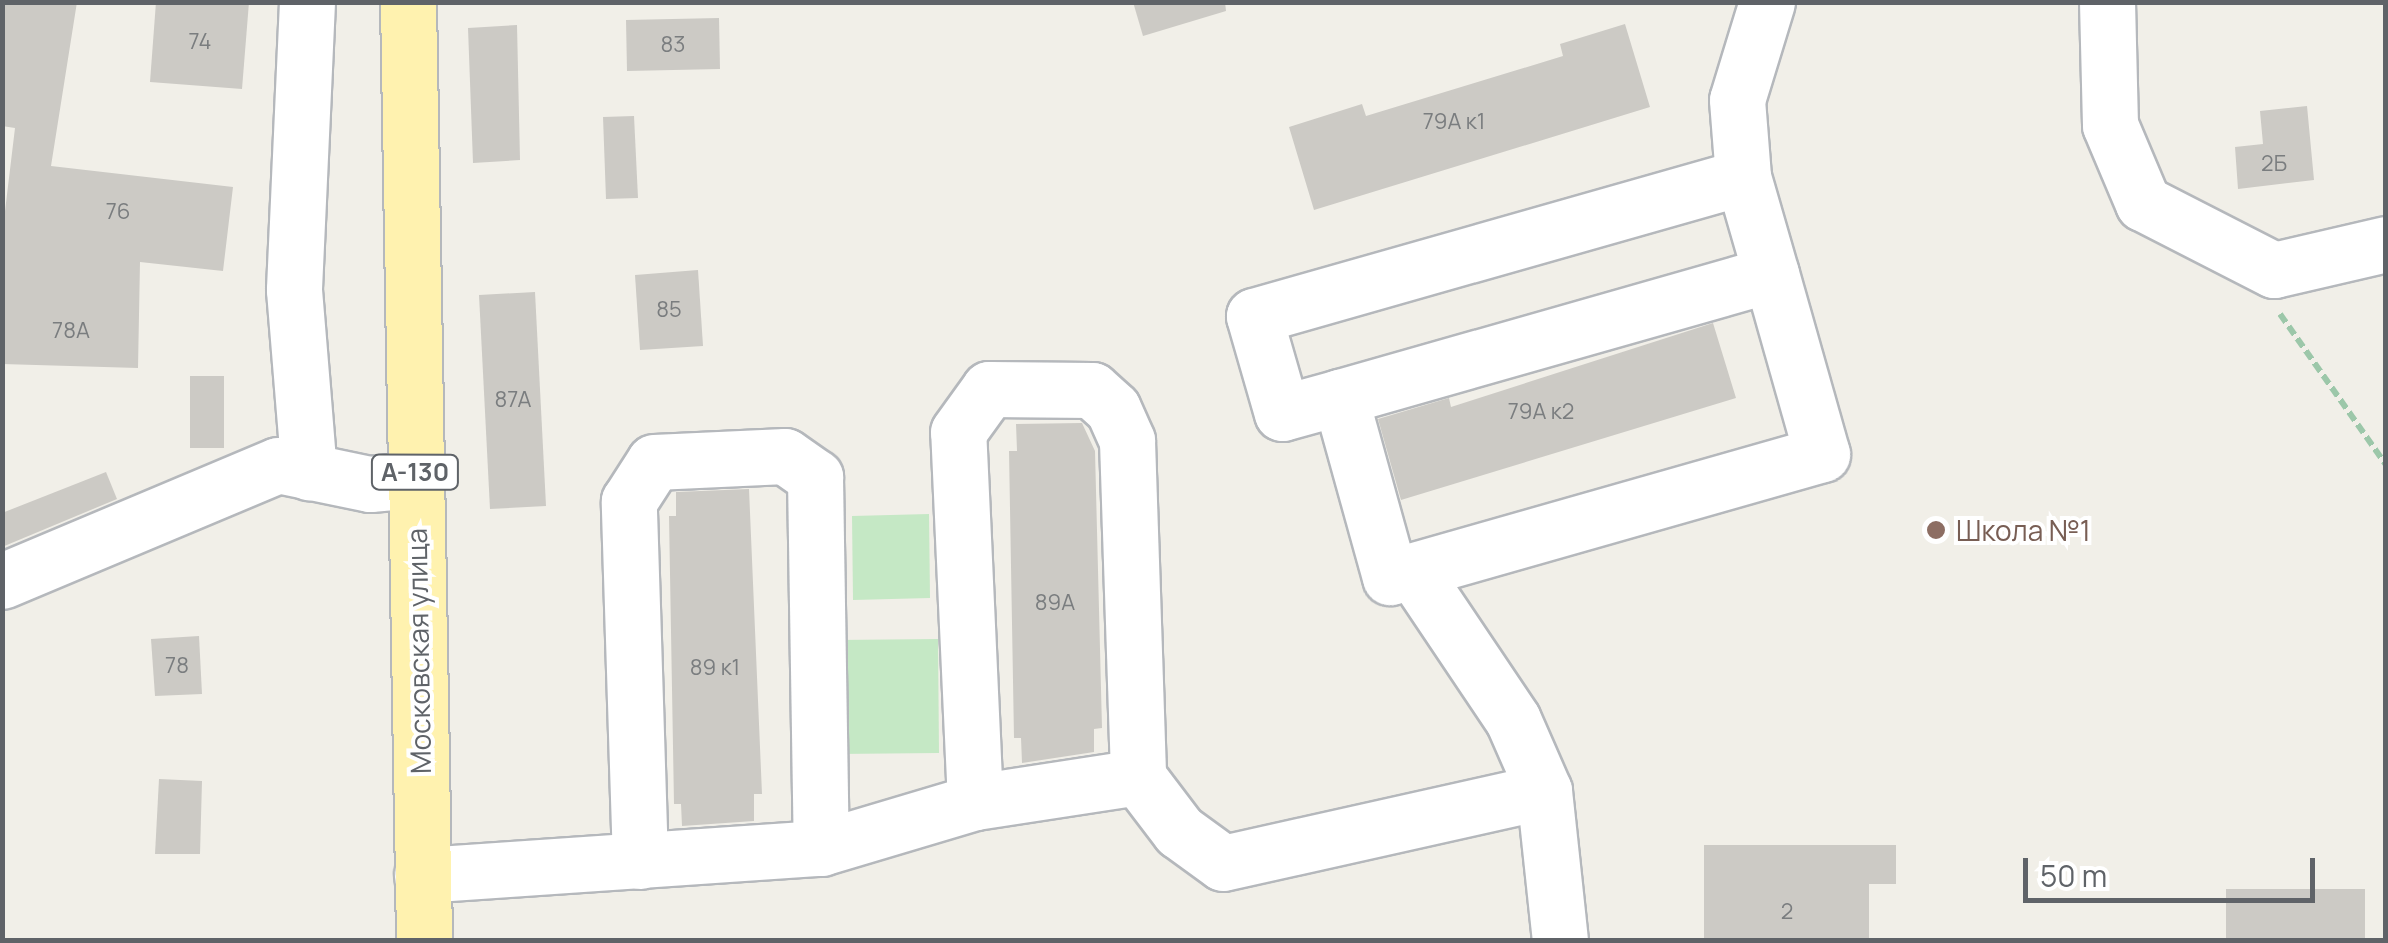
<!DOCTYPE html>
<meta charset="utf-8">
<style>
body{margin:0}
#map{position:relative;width:2388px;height:943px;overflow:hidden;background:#f1efe8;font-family:Manrope,sans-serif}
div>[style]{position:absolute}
.green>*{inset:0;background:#c5e8c5}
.building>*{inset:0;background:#cccac5}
.path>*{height:6px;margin-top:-3px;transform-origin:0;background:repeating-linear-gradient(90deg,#9cc7a9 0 10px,transparent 0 15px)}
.roads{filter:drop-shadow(2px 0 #b5b8bc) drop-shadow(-2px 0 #b5b8bc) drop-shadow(0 2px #b5b8bc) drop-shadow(0 -2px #b5b8bc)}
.minor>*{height:55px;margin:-27.5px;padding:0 27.5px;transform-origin:27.5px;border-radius:27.5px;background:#fff}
.major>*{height:55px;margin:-27.5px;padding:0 27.5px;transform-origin:27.5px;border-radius:27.5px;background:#fff2af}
.dots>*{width:28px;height:28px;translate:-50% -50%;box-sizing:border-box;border:5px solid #fff;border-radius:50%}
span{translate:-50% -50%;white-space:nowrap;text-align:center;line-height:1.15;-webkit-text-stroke:8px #fff;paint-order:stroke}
.number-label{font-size:22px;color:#7a7d7f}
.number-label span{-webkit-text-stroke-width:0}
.shield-label span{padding:2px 8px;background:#fff;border:2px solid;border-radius:8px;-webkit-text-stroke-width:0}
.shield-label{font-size:25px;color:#5f6368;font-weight:700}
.education-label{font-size:28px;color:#785e54}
.left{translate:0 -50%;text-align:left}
.street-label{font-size:28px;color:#5f6368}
.frame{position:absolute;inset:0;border:5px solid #5f6368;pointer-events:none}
.scale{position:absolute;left:2023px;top:858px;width:292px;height:45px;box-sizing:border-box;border:5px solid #5f6368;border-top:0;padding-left:12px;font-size:30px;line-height:35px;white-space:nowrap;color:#5f6368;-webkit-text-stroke:8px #fff;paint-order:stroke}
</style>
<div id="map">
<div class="green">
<div style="clip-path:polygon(929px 514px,930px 598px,853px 600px,852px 516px)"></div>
<div style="clip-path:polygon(938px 639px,939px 753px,837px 754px,837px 640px)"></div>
</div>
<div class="building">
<div style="clip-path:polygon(2px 2px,77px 2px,51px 166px,233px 187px,223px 271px,140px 262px,138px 368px,2px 364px,2px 236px,15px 128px,2px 126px)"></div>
<div style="clip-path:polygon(156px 2px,249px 2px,242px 89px,150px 82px)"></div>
<div style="clip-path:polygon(1133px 2px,1225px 2px,1226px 11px,1143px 36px)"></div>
<div style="clip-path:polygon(719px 18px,720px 69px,627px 71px,626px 20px)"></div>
<div style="clip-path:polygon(1625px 24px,1650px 107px,1314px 210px,1289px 127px,1362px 104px,1366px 116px,1563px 56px,1560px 44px)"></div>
<div style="clip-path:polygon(517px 25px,520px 160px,473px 163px,468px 28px)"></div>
<div style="clip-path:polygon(2307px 106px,2314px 180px,2238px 189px,2235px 147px,2263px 144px,2260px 111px)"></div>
<div style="clip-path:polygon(634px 116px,638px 198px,606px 199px,603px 117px)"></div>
<div style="clip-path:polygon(698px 270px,703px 346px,640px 350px,635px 275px)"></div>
<div style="clip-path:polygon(535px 292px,546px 506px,490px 509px,479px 295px)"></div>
<div style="clip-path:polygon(1713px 323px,1736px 398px,1401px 500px,1378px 419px,1449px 398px,1451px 407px)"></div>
<div style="clip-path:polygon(190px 376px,224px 376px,224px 448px,190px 448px)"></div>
<div style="clip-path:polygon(1082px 423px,1095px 451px,1102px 728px,1094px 729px,1094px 752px,1022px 763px,1021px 738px,1014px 738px,1009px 451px,1017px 451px,1016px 424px)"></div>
<div style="clip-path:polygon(106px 472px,117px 499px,2px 547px,2px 513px)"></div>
<div style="clip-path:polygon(749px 489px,762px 794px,754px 794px,754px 821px,682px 826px,681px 804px,674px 804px,669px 516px,676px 516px,676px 492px)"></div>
<div style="clip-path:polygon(199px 636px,202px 694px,155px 696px,151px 639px)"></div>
<div style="clip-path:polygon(159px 779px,202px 781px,200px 854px,155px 854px)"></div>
<div style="clip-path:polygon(1704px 845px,1896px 845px,1896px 884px,1869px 884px,1869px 940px,1704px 940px)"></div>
<div style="clip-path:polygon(2226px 889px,2365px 889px,2365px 940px,2226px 940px)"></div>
</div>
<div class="path">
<div style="left:2280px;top:314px;width:184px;rotate:54.9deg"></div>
</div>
<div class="roads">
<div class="minor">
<div style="left:307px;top:2px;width:288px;rotate:92.6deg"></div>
<div style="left:294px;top:290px;width:183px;rotate:85.3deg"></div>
<div style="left:1767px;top:2px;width:102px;rotate:107deg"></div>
<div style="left:1737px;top:100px;width:77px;rotate:85.5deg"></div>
<div style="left:1743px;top:177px;width:101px;rotate:73.9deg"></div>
<div style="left:1771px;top:274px;width:187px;rotate:74.2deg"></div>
<div style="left:1822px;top:454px;width:449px;rotate:164.1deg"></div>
<div style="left:1390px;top:577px;width:187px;rotate:-105.5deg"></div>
<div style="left:1340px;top:397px;width:448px;rotate:-15.9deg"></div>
<div style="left:2107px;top:2px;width:123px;rotate:88.6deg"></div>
<div style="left:2110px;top:125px;width:85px;rotate:67.1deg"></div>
<div style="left:2143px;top:203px;width:147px;rotate:27.1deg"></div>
<div style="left:2274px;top:270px;width:115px;rotate:-13.1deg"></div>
<div style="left:1340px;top:397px;width:60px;rotate:164.6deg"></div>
<div style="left:1282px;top:413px;width:101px;rotate:-106.1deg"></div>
<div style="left:1254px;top:316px;width:508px;rotate:-15.87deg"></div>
<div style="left:1413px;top:571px;width:179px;rotate:56.1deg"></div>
<div style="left:1513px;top:720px;width:77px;rotate:66.4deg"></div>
<div style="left:1544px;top:791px;width:150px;rotate:83.9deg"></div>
<div style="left:2px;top:581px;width:299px;rotate:-22.8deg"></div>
<div style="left:278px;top:465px;width:94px;rotate:11.7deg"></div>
<div style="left:370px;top:484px;width:45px;rotate:-5.1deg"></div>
<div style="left:975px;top:802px;width:370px;rotate:-92.6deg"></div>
<div style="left:958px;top:432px;width:53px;rotate:-54.2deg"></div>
<div style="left:989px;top:389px;width:103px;rotate:0.6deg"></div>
<div style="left:1092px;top:390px;width:28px;rotate:42deg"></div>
<div style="left:1113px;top:409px;width:35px;rotate:66deg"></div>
<div style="left:1127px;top:441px;width:336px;rotate:88.1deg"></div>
<div style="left:640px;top:861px;width:360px;rotate:-91.8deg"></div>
<div style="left:629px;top:501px;width:46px;rotate:-57.3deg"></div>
<div style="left:654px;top:462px;width:131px;rotate:-2.6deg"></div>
<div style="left:785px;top:456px;width:37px;rotate:35deg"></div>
<div style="left:815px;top:477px;width:371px;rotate:89.1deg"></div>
<div style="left:422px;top:875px;width:400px;rotate:-3.9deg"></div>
<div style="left:821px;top:848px;width:161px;rotate:-16.6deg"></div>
<div style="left:975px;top:802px;width:165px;rotate:-8.7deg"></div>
<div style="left:1138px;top:777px;width:68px;rotate:52.8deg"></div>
<div style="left:1179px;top:831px;width:54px;rotate:36deg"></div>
<div style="left:1223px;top:863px;width:329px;rotate:-12.6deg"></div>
</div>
<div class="major">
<div style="left:408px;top:2px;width:938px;rotate:89.02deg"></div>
</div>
</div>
<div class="dots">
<div style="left:1936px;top:530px;background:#8d6e63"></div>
</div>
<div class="number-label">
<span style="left:200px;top:42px">74</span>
<span style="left:673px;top:45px">83</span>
<span style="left:1454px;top:122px">79А к1</span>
<span style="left:2274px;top:164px">2Б</span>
<span style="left:118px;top:212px">76</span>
<span style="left:669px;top:310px">85</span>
<span style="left:71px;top:331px">78А</span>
<span style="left:513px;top:400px">87А</span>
<span style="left:1541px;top:412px">79А к2</span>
<span style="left:1055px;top:603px">89А</span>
<span style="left:177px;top:666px">78</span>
<span style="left:715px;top:668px">89 к1</span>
<span style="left:1787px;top:912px">2</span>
</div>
<div class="shield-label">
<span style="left:415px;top:472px">А-130</span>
</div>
<div class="education-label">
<span class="left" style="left:1956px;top:530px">Школа №1</span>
</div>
<div class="street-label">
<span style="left:418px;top:651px;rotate:-91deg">Московская улица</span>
</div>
<div class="frame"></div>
<div class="scale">50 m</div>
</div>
